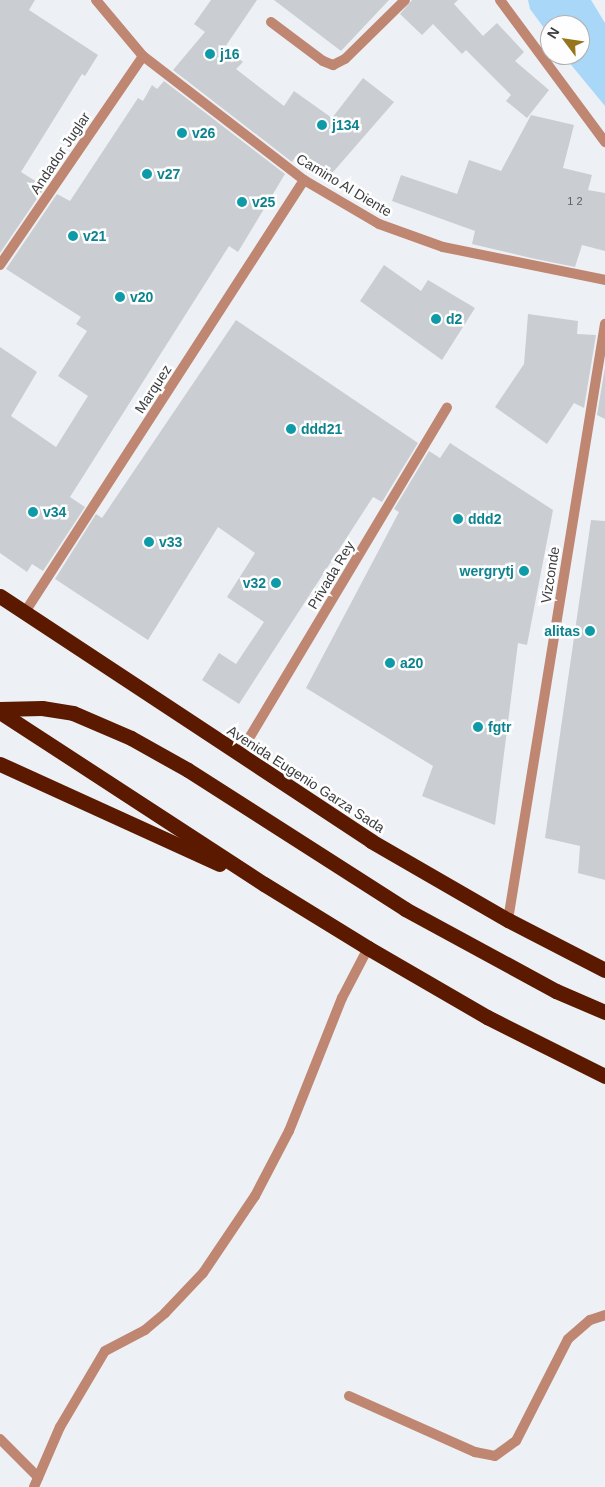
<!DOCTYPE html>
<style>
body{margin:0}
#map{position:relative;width:605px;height:1487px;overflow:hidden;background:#edf1f6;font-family:Arial,sans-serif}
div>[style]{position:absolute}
.water>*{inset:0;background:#a9d7f8}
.building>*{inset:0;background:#caced2}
.lane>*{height:10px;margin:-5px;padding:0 5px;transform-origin:5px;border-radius:5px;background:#bf8671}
.street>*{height:10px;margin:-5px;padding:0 5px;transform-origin:5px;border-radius:5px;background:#bf8671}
.highway>*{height:15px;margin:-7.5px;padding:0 7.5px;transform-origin:7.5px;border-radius:7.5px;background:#5b1a00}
.dots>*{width:14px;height:14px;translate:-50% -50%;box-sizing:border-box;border:2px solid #fefefe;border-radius:50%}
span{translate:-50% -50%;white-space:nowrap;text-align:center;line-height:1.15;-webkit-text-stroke:5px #fefefe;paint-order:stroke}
.number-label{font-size:11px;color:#5f6063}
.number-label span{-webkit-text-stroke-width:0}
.culture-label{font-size:14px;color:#0d838f;font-weight:700}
.left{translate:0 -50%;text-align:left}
.right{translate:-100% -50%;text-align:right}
.street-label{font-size:14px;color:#3b3c3e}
.north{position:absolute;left:540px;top:15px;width:50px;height:50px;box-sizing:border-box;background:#fefefe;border:1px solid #b0b0b1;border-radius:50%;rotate:301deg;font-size:14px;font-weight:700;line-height:20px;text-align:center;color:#3b3c3e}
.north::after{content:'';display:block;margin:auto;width:18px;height:22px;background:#96751d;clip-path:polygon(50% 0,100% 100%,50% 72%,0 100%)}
</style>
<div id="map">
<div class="water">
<div style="clip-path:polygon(528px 0,591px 0,605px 23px,605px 106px,563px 55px,580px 55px,580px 25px,550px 25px,550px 36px,530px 9px)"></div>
</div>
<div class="building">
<div style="clip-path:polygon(0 0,35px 0,29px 10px,98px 55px,85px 76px,82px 74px,21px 172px,45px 187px,0 253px)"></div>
<div style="clip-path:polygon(211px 0,257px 0,225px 47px,243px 62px,236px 69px,284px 106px,294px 91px,332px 118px,363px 78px,394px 102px,327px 179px,296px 156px,292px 162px,173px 70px,205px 32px,194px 24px)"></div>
<div style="clip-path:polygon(274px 0,389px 0,341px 51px)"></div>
<div style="clip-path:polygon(412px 0,458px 0,454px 4px,483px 36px,497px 23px,524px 52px,515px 61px,549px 90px,527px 118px,506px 101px,511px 95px,466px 50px,462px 54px,433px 24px,422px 35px,400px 14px)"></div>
<div style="clip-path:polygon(164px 81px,285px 174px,238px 252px,229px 246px,70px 497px,85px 507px,43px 571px,32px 564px,27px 572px,0 553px,0 347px,37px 372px,11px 416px,56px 447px,88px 396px,58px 376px,87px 331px,76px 324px,81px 317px,6px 269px,57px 194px,70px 201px,138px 98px,143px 101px,152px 85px,157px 89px)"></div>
<div style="clip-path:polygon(531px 115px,574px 125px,563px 168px,592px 175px,588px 190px,605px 193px,605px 251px,582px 245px,575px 267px,531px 258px,472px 244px,475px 231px,392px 201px,401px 175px,457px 194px,469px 160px,501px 171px)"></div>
<div style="clip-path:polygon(384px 265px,421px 291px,428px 280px,475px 308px,442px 360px,360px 301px)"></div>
<div style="clip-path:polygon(528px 314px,578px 321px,577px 334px,596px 335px,584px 408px,574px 403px,547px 444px,495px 407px,524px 364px)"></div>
<div style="clip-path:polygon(236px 320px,418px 443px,382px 502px,373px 497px,239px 704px,202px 680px,219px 653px,236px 664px,264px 622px,227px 597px,255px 553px,218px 527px,148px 640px,55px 579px,96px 514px,102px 518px)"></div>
<div style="clip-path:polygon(605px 367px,605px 419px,597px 415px)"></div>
<div style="clip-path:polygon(450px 443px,553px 510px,527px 645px,518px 643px,495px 825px,422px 796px,433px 766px,306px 688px,399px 512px,394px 509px,429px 451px,440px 458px)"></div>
<div style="clip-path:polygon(591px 520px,605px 521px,605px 880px,578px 873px,580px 846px,545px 838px)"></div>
</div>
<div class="lane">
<div style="left:349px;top:1396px;width:138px;rotate:24deg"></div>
<div style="left:475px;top:1452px;width:20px;rotate:11deg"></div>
<div style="left:495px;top:1456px;width:26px;rotate:-36deg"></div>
<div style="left:516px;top:1441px;width:114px;rotate:-63deg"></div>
<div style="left:568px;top:1339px;width:29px;rotate:-41deg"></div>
<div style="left:590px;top:1320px;width:16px;rotate:-18deg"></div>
<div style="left:0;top:1439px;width:54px;rotate:45deg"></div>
<div style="left:34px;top:1487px;width:65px;rotate:-66.6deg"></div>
<div style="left:60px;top:1427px;width:88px;rotate:-59.4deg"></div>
<div style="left:105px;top:1351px;width:45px;rotate:-27.7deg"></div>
<div style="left:145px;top:1330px;width:26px;rotate:-40deg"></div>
<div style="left:165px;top:1313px;width:55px;rotate:-46.5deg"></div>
<div style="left:203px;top:1273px;width:93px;rotate:-56deg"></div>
<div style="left:255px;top:1196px;width:73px;rotate:-62.4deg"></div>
<div style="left:289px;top:1131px;width:143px;rotate:-68.3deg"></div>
<div style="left:342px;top:998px;width:56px;rotate:-62.5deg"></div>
</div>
<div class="street">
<div style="left:96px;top:0;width:73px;rotate:50deg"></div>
<div style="left:143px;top:56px;width:203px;rotate:37.6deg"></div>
<div style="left:304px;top:180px;width:87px;rotate:30.4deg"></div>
<div style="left:379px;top:224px;width:68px;rotate:19.8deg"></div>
<div style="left:443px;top:247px;width:165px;rotate:11.5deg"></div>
<div style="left:500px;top:0;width:177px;rotate:53.5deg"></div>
<div style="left:271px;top:22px;width:65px;rotate:36.9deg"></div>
<div style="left:323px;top:61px;width:11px;rotate:22deg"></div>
<div style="left:333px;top:65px;width:13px;rotate:-27deg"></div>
<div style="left:345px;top:59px;width:84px;rotate:-44.5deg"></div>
<div style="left:0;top:265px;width:253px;rotate:-55.6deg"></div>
<div style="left:25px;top:612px;width:514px;rotate:-57.14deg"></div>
<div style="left:239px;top:755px;width:405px;rotate:-59.1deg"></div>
<div style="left:508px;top:920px;width:604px;rotate:-80.76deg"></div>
</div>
<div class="highway">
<div style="left:0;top:596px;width:445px;rotate:33.4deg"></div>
<div style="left:371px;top:841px;width:158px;rotate:30deg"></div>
<div style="left:508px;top:920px;width:109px;rotate:27.3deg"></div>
<div style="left:0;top:709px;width:42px;rotate:-1.4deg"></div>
<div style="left:42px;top:708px;width:31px;rotate:9deg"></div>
<div style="left:73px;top:713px;width:63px;rotate:23.3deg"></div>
<div style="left:131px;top:738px;width:65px;rotate:29.3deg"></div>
<div style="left:188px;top:770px;width:258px;rotate:32.6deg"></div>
<div style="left:405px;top:909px;width:172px;rotate:28.5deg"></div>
<div style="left:556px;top:991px;width:53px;rotate:23.2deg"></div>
<div style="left:0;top:712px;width:315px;rotate:33.1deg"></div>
<div style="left:264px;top:884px;width:122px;rotate:31.6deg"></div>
<div style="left:368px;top:948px;width:138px;rotate:30.1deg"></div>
<div style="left:487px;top:1017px;width:132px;rotate:26.6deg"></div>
<div style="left:0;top:764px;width:241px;rotate:24.5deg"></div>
</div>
<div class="dots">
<div style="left:210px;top:54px;background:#0f9aa8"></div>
<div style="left:322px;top:125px;background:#0f9aa8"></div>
<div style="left:182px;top:133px;background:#0f9aa8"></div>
<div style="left:147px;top:174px;background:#0f9aa8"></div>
<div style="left:242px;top:202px;background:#0f9aa8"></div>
<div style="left:73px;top:236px;background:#0f9aa8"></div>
<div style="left:120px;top:297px;background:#0f9aa8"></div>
<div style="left:436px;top:319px;background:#0f9aa8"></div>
<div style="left:291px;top:429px;background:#0f9aa8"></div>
<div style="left:33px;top:512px;background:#0f9aa8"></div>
<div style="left:458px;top:519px;background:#0f9aa8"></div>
<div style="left:149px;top:542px;background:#0f9aa8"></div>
<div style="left:524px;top:571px;background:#0f9aa8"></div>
<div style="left:276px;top:583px;background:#0f9aa8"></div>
<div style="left:590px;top:631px;background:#0f9aa8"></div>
<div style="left:390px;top:663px;background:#0f9aa8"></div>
<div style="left:478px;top:727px;background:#0f9aa8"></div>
</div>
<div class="number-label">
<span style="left:575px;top:201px">1 2</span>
</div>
<div class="culture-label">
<span class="left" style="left:220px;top:54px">j16</span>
<span class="left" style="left:332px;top:125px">j134</span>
<span class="left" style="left:192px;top:133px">v26</span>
<span class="left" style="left:157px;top:174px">v27</span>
<span class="left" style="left:252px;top:202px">v25</span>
<span class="left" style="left:83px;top:236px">v21</span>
<span class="left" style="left:130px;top:297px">v20</span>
<span class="left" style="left:446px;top:319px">d2</span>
<span class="left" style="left:301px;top:429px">ddd21</span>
<span class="left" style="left:43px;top:512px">v34</span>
<span class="left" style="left:468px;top:519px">ddd2</span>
<span class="left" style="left:159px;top:542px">v33</span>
<span class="right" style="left:514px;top:571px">wergrytj</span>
<span class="right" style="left:266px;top:583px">v32</span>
<span class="right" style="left:580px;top:631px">alitas</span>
<span class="left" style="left:400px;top:663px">a20</span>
<span class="left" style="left:488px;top:727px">fgtr</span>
</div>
<div class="street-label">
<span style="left:60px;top:153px;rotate:-56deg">Andador Juglar</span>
<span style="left:344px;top:185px;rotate:31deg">Camino Al Diente</span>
<span style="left:153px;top:389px;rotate:-57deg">Marquez</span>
<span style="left:331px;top:575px;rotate:-59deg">Privada Rey</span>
<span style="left:550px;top:575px;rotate:-81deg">Vizconde</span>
<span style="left:306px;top:779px;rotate:33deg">Avenida Eugenio Garza Sada</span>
</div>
<div class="north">N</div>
</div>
